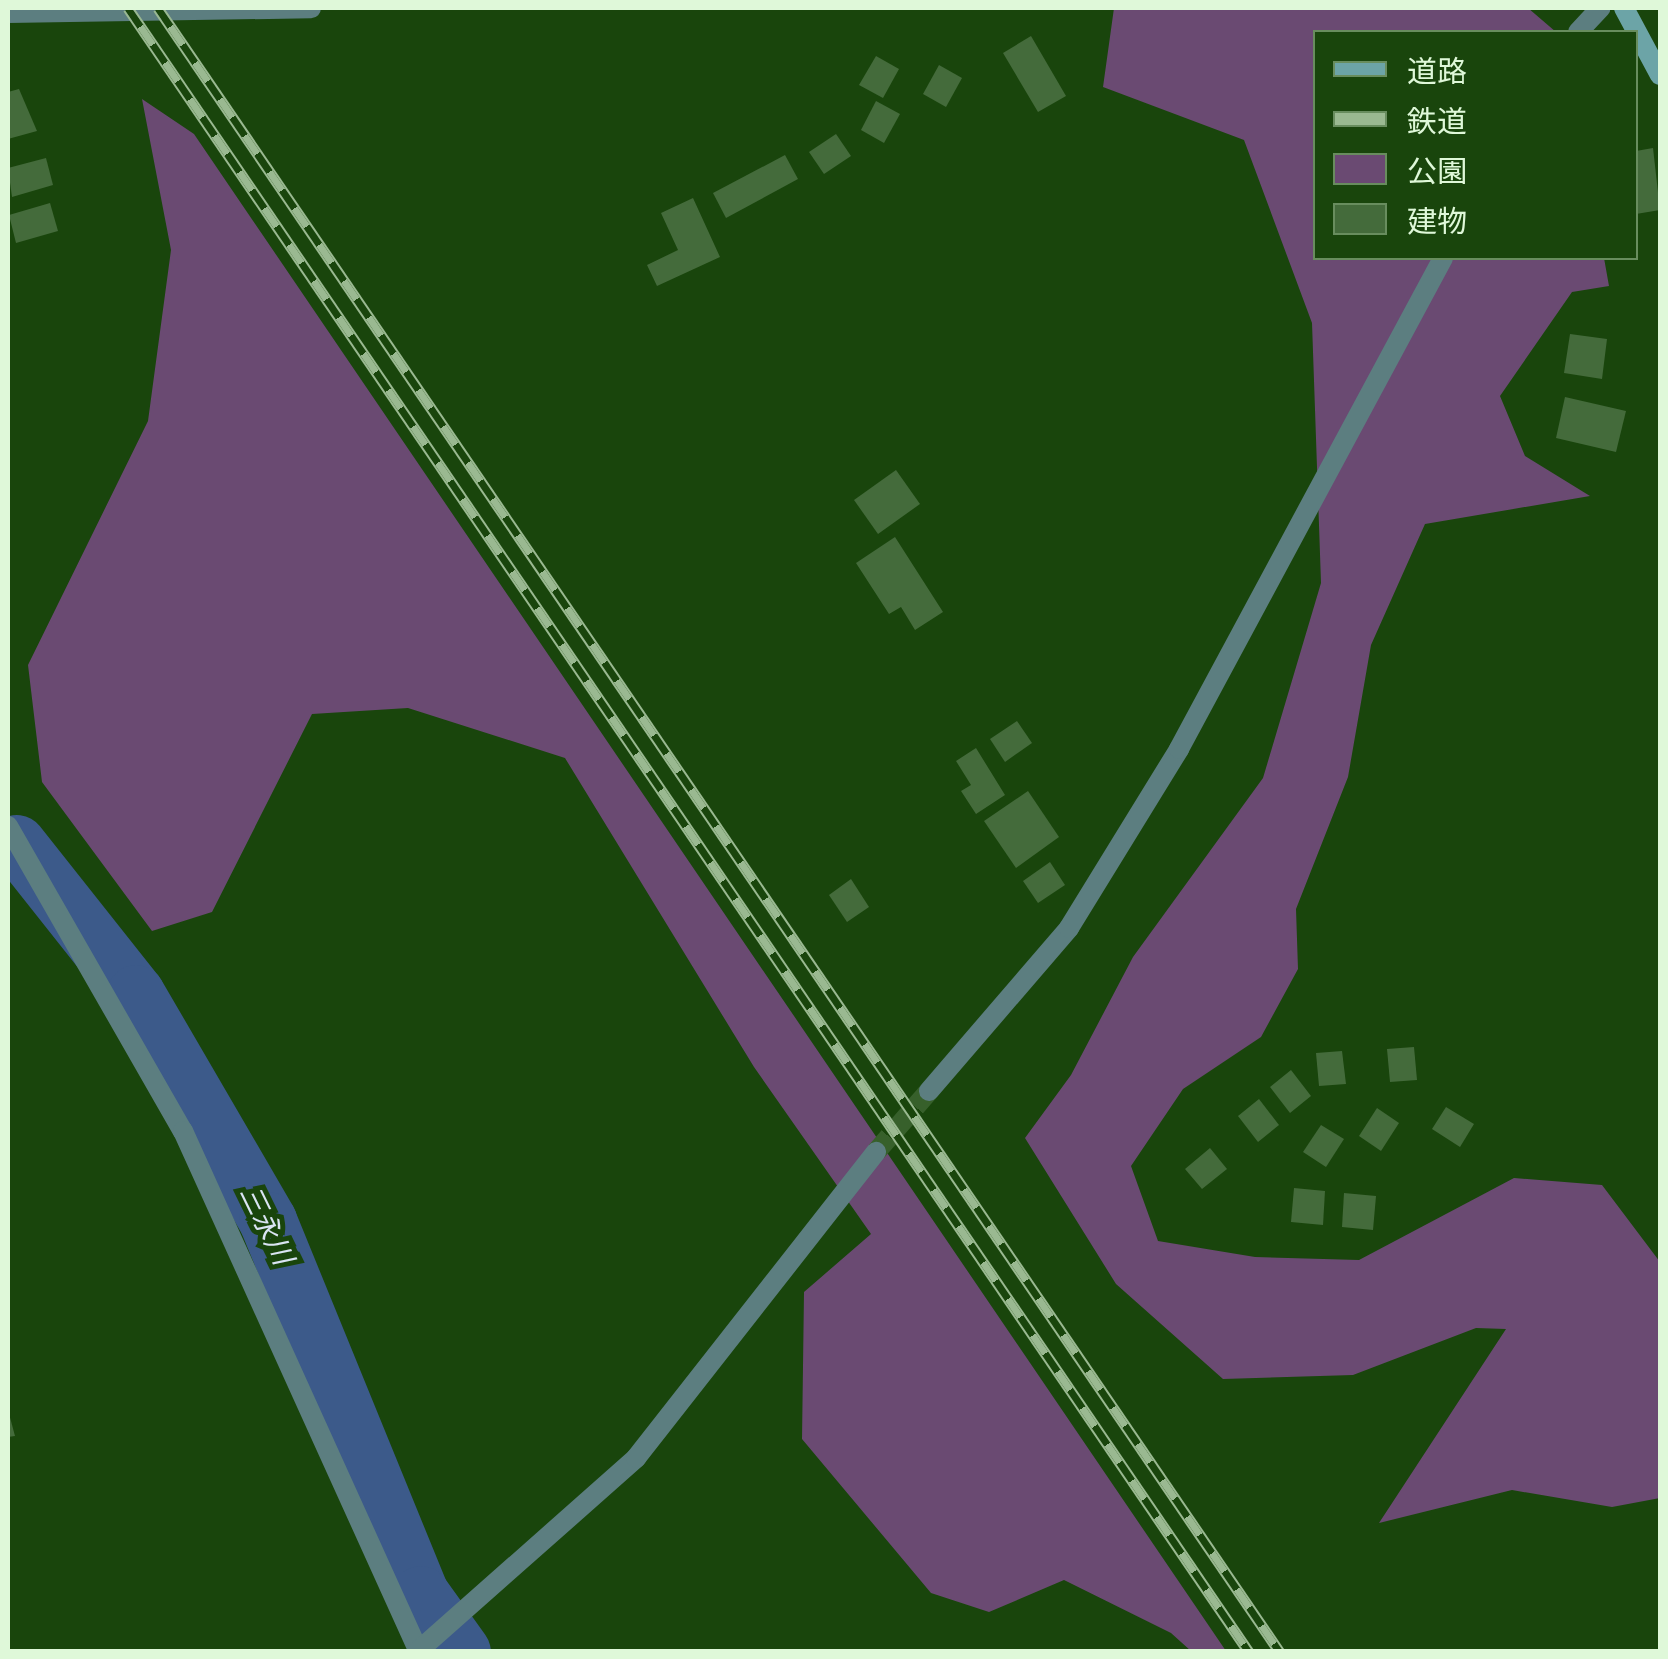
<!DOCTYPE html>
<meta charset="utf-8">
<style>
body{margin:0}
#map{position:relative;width:1668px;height:1659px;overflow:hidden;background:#19450c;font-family:Raleway,"Noto Sans JP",sans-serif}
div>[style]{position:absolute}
.green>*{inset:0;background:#6a4a72}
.river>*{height:58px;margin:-29px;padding:0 29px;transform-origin:29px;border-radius:29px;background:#3c5a8a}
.building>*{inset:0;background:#446b3b}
.street-tunnel>*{height:20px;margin-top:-10px;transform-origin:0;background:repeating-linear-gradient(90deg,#37602b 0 20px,transparent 0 30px)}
.street>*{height:20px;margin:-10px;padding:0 10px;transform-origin:10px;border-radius:10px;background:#5c7e80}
.secondary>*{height:20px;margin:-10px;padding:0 10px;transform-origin:10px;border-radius:10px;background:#6ca4a7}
.rail>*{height:11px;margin-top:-5.5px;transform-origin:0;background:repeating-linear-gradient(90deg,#19450c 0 22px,#9ab991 0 44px);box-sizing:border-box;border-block:2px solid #9ab991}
span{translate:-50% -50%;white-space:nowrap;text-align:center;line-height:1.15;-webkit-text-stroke:10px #19450c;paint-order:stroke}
.water-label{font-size:28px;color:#dae4f3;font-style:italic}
.frame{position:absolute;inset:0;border:10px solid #dff8d9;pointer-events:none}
.legend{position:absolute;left:1313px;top:30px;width:325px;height:230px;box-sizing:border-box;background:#19450c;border:2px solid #688d5e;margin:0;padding:12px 18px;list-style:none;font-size:30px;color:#dff8d9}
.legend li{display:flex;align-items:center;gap:20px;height:50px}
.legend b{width:50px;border:2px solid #688d5e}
</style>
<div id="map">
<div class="green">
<div style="clip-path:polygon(1114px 8px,1528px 8px,1556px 32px,1316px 32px,1316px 258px,1604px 258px,1609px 286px,1572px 292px,1500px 396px,1525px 456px,1590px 496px,1425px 524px,1371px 645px,1348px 777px,1296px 909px,1298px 969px,1261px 1037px,1183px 1089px,1131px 1166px,1158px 1241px,1255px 1257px,1359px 1260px,1514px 1178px,1602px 1185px,1660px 1262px,1660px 1498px,1612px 1507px,1512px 1490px,1379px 1523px,1506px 1329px,1476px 1328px,1353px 1375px,1223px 1379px,1116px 1284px,1025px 1138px,1071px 1075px,1133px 957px,1263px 778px,1321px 583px,1312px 323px,1244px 140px,1103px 87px)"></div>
<div style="clip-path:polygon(142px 99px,194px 134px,1226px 1651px,1191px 1651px,1171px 1633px,1064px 1580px,989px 1612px,931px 1593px,802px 1439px,804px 1292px,871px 1234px,754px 1067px,565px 758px,408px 708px,312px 714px,212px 912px,152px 931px,42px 782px,28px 665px,148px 421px,171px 250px)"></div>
</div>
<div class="river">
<div style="left:17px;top:844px;width:191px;rotate:51.6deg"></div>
<div style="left:136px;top:994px;width:263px;rotate:59.8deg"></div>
<div style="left:268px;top:1221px;width:404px;rotate:67.8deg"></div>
<div style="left:421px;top:1595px;width:70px;rotate:54.3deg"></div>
</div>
<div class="building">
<div style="clip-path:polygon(1031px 36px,1066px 96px,1038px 112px,1003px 53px)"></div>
<div style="clip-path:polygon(876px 56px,899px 69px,883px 98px,859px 85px)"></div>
<div style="clip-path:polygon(939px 65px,962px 78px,946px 107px,923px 94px)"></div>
<div style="clip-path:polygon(19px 89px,37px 131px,8px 139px,8px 92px)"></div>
<div style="clip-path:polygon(876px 101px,900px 114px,884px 143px,861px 130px)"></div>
<div style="clip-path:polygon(836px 134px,851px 156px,824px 174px,809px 152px)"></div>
<div style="clip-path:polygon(1653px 148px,1660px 210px,1636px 214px,1636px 151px)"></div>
<div style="clip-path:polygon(785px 155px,798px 179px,726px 218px,713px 193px)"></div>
<div style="clip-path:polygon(46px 158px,53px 185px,12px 197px,8px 168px)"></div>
<div style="clip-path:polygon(693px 198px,720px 257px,657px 286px,647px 265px,678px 250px,661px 213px)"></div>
<div style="clip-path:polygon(50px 203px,58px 231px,16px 243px,9px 215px)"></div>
<div style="clip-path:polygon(1570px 334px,1607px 339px,1602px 379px,1564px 373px)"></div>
<div style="clip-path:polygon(1565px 397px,1626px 411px,1616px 452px,1556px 438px)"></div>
<div style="clip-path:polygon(896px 470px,920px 504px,878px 534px,854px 500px)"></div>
<div style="clip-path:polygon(895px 537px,943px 612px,915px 630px,901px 607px,889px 614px,856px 563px)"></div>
<div style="clip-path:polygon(1017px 721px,1032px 743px,1005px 762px,990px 739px)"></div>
<div style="clip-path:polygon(976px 748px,1005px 795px,976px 814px,961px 791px,971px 785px,956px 761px)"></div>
<div style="clip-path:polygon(1028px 791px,1059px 837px,1016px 868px,984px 821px)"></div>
<div style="clip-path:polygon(1050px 862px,1065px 885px,1038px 903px,1023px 881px)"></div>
<div style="clip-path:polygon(851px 879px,869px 907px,847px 922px,829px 895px)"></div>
<div style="clip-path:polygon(1414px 1047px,1417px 1080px,1390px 1082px,1387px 1049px)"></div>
<div style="clip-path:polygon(1342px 1051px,1346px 1084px,1319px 1086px,1316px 1053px)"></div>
<div style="clip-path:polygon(1291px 1070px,1311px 1096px,1290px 1113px,1270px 1087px)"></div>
<div style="clip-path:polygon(1259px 1099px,1279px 1125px,1258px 1142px,1238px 1116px)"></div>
<div style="clip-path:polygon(1446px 1107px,1474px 1124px,1460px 1147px,1432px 1129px)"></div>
<div style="clip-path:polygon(1377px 1108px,1399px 1123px,1381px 1151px,1359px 1136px)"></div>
<div style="clip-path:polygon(1321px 1125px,1344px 1139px,1326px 1167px,1303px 1152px)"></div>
<div style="clip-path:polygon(1210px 1148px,1227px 1169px,1202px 1189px,1185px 1169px)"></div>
<div style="clip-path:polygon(1294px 1188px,1325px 1191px,1323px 1225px,1291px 1222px)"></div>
<div style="clip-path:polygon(1344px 1193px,1376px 1196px,1373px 1230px,1342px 1227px)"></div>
<div style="clip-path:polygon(8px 1410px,15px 1436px,8px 1437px)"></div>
</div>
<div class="street-tunnel">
<div style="left:876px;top:1152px;width:81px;rotate:-49deg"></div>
</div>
<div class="street">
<div style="left:8px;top:13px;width:303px;rotate:-0.9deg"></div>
<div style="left:1578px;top:32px;width:33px;rotate:-47deg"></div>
<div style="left:8px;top:826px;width:352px;rotate:60.2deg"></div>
<div style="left:183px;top:1131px;width:572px;rotate:65.63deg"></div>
<div style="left:929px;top:1091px;width:215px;rotate:-49.3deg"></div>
<div style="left:1069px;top:928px;width:210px;rotate:-58.4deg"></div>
<div style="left:1179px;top:749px;width:557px;rotate:-61.73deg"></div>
<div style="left:417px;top:1652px;width:293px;rotate:-41.5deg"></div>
<div style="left:636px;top:1458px;width:389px;rotate:-51.9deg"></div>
</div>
<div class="secondary">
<div style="left:1624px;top:8px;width:76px;rotate:61.8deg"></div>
</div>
<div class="rail">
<div style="left:128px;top:8px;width:1990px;rotate:55.71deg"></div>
<div style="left:158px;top:8px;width:1990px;rotate:55.69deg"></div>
</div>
<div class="water-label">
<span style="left:266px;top:1225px;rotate:64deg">三永川</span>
</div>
<div class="frame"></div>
<ul class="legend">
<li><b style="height:12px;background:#6ca4a7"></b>道路</li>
<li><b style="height:12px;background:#9ab991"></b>鉄道</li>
<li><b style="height:28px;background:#6a4a72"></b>公園</li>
<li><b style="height:28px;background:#446b3b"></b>建物</li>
</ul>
</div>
